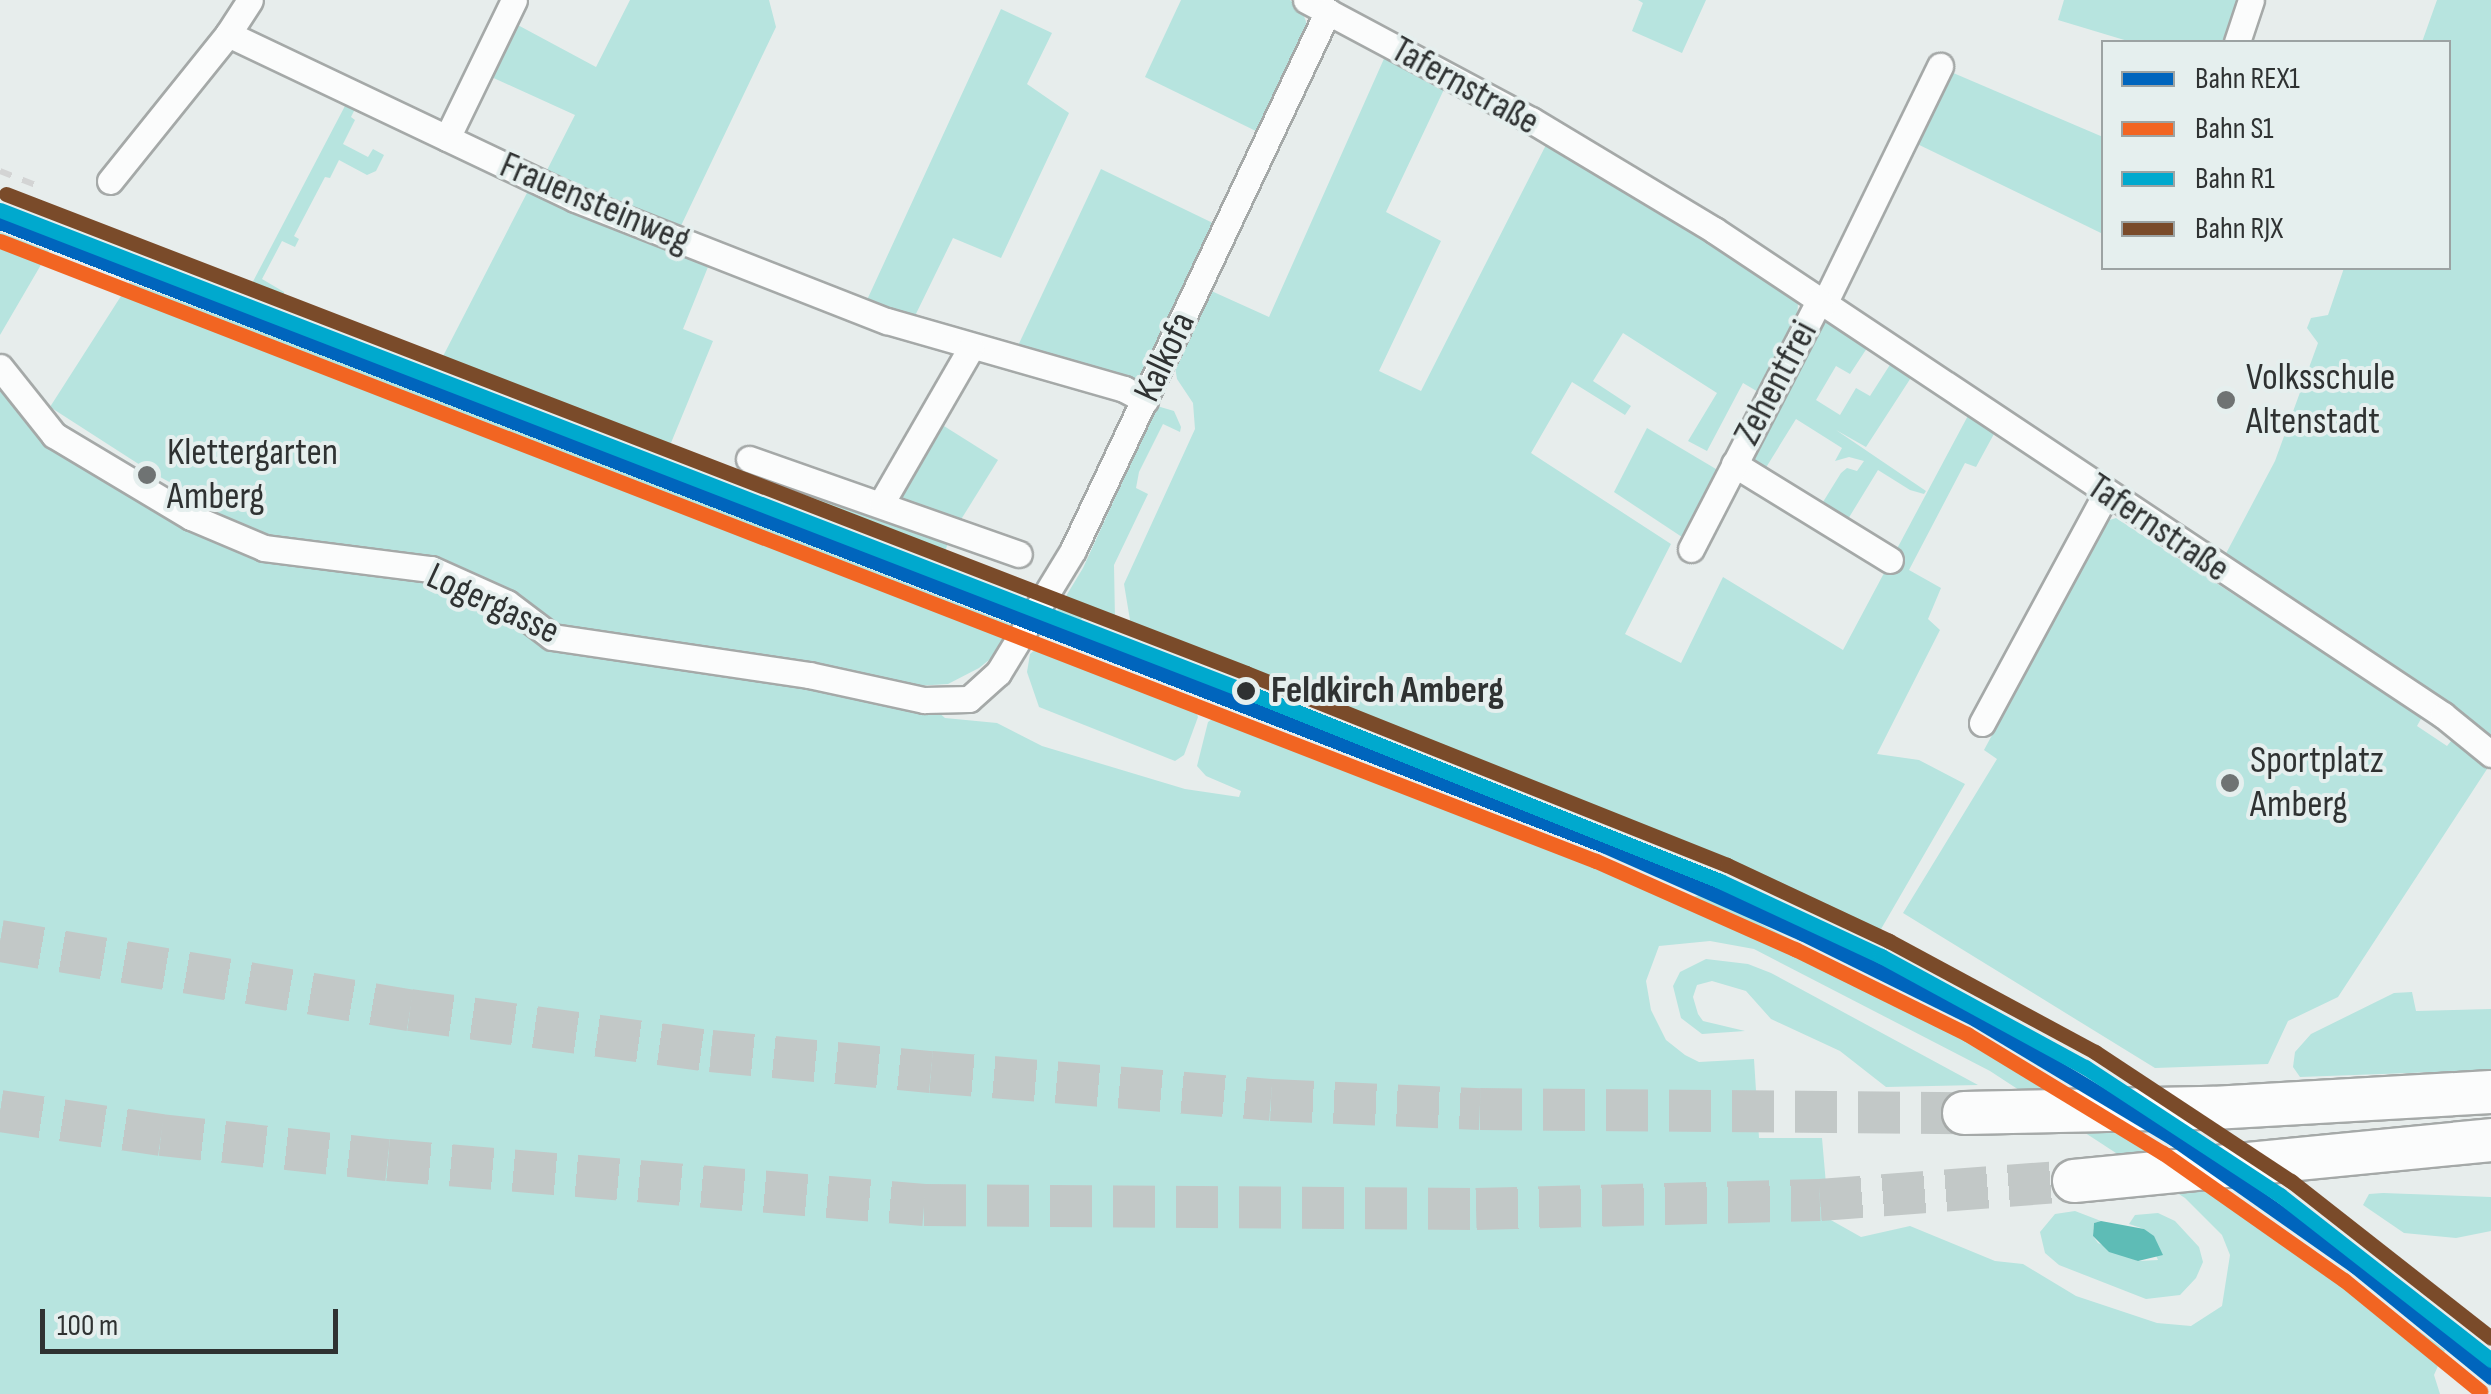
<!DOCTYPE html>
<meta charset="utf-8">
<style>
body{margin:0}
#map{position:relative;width:2491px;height:1394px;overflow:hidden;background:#e7edec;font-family:"Sofia Sans Condensed",sans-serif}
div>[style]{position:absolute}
.green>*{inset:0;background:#b7e4df}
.water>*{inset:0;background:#5ebcb6}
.highway-tunnel>*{height:42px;margin-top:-21px;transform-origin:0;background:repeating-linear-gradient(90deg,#c2c8c7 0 42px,transparent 0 63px)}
.roads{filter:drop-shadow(2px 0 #a5a9a8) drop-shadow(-2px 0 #a5a9a8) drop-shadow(0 2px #a5a9a8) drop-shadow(0 -2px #a5a9a8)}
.street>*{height:25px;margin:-12.5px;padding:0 12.5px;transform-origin:12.5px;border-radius:12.5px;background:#fbfcfc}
.highway>*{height:42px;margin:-21px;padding:0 21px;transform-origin:21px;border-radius:21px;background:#fbfcfc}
.rail>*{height:6px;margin-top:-3px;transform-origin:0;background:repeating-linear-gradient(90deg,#d3d4d4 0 12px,transparent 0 24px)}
.rail-1>*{height:15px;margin:-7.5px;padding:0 7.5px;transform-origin:7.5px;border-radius:7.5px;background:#0065bd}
.rail-2>*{height:15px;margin:-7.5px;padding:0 7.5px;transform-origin:7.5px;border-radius:7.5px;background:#f26522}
.rail-3>*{height:15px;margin:-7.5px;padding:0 7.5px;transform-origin:7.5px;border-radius:7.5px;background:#00a9ce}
.rail-4>*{height:15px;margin:-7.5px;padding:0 7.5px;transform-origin:7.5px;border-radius:7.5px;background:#7a4b2a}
.dots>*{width:28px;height:28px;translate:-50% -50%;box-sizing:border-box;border:5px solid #e5efee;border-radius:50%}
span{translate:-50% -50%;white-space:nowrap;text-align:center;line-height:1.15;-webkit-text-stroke:8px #e5efee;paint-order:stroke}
.street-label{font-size:38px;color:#2f3232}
.poi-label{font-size:38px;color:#2f3232}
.left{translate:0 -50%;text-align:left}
.stop-label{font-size:38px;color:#2f3232;font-weight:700}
.legend{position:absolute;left:2101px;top:40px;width:350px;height:230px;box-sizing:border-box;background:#e5efee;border:2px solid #9ca3a3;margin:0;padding:12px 18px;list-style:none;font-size:30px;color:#2f3232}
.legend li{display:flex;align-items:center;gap:20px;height:50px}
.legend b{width:50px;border:2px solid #9ca3a3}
.scale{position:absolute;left:40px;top:1309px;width:298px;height:45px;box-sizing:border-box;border:5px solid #2f3232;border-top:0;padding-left:12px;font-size:30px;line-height:35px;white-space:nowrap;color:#2f3232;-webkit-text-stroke:8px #e5efee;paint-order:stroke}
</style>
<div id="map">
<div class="green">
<div style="clip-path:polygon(630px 0,769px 0,776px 27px,678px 232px,543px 178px,575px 115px,487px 75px,514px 23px,596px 67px)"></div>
<div style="clip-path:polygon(1181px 0,1290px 0,1301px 8px,1308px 27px,1260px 133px,1145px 77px)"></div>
<div style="clip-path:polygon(1638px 0,1706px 0,1682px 53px,1632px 31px,1643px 3px)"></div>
<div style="clip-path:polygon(2064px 0,2241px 0,2226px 42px,2131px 42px,2058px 20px)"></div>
<div style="clip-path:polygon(2437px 0,2491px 0,2491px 742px,2222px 561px,2275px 461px,2318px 343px,2307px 328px,2311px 318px,2328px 315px,2344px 268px,2448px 268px,2448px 42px,2422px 42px)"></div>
<div style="clip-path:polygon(1001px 9px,1052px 33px,1027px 84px,1069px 113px,1001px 258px,953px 238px,912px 322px,867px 300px)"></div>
<div style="clip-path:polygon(1387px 52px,1447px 83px,1386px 212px,1441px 241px,1379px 371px,1421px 391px,1548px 141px,1689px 224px,1798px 302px,1797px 322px,1760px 393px,1743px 383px,1707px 451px,1688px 441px,1717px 393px,1623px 333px,1593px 381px,1631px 406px,1625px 415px,1572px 382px,1531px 453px,1671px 544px,1625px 634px,1681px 663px,1723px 577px,1843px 650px,1971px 410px,1995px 432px,1976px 467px,1965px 463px,1909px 570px,1941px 588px,1928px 619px,1940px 630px,1877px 754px,1919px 760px,1965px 784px,1877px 936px,1620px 817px,1131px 626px,1124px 584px,1195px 429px,1193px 403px,1177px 379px,1174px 361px,1207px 289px,1269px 317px)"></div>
<div style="clip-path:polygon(1944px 69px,2103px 137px,2103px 234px,1909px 140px)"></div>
<div style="clip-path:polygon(346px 104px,375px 112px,372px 118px,355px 109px,351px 117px,355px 120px,343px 144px,368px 157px,373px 149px,384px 155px,376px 171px,367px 175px,339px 160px,330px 178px,325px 177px,294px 236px,299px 239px,295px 247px,282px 241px,262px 279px,284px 292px,284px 305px,248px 291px)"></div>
<div style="clip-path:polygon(1101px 169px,1217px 225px,1147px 374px,1131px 380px,1016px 350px)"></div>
<div style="clip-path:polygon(529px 189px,712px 257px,683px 329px,713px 341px,666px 455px,438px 366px)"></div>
<div style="clip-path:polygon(0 232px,49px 251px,0 335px)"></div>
<div style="clip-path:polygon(130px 282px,425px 394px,1015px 626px,999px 652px,979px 668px,948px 684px,900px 687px,559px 627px,460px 571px,288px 545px,214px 522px,215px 507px,151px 472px,50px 407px)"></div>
<div style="clip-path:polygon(1826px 316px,1869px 345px,1850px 374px,1836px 366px,1816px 400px,1840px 415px,1856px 388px,1870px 396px,1893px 360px,1914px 373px,1866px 447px,1836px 430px,1926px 491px,1924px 494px,1910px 490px,1878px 470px,1845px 524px,1818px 510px,1841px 473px,1847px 468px,1857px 471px,1864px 461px,1849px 457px,1835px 461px,1842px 448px,1796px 419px,1762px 474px,1751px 464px,1750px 448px)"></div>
<div style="clip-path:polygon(evenodd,0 367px,54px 435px,264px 548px,431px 569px,552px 637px,924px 700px,945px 718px,997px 723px,1042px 746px,1185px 789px,1239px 797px,1241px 791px,1206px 776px,1197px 766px,1208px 722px,1218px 715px,1684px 900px,1703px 894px,1998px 1046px,2229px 1191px,2445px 1350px,2434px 1375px,2440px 1394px,0 1394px,0 367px,1710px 941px,1754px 949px,1990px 1071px,2185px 1198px,2222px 1235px,2230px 1255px,2222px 1306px,2191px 1326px,2157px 1323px,2076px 1296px,2023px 1264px,1995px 1261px,1910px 1226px,1861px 1237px,1829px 1219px,1822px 1138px,1759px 1138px,1754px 1059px,1699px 1062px,1685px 1055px,1666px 1040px,1651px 1010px,1646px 981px,1659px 946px,1710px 941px)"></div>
<div style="clip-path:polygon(1157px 406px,1174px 411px,1181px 427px,1180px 432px,1163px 424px,1139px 472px,1136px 488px,1148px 494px,1114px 565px,1115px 620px,1088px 609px,1081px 620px,1057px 611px,1083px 568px)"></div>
<div style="clip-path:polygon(936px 421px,998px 460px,957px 526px,900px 502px,897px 496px)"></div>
<div style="clip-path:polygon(1647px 428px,1721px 472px,1685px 539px,1614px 492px)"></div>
<div style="clip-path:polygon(799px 483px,951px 536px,941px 561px,792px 503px)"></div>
<div style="clip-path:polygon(2116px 518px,2422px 717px,2417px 726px,2447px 746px,2455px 736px,2474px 759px,2489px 766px,2338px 997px,2288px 1021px,2268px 1064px,2155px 1068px,1903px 913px,1997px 759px,1984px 750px,2078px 575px,2100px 523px)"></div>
<div style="clip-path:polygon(1042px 644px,1194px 706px,1198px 717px,1184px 755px,1175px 761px,1039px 707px,1027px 672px,1030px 654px)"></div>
<div style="clip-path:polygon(1706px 959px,1748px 964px,1771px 973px,1978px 1085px,1886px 1087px,1840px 1051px,1771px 1019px,1746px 991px,1712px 981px,1697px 985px,1693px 997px,1698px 1014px,1703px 1021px,1745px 1031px,1702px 1034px,1681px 1018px,1673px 986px,1680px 972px)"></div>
<div style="clip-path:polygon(2412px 992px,2416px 1011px,2491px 1009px,2491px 1070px,2300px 1077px,2293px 1067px,2295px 1052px,2311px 1034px,2394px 993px)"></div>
<div style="clip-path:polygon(2383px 1193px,2491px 1197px,2491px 1231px,2456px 1238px,2404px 1233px,2363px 1205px,2369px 1194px)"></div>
<div style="clip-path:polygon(2075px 1211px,2101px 1221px,2094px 1223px,2093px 1236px,2098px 1243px,2138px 1261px,2158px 1260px,2144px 1229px,2129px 1224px,2135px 1215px,2158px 1213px,2175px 1221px,2199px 1247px,2203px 1262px,2196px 1278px,2180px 1295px,2146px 1299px,2059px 1265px,2045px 1253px,2040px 1232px,2055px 1214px)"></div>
</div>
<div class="water">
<div style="clip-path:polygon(2101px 1221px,2144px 1229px,2154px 1236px,2163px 1255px,2138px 1261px,2109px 1252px,2093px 1236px,2094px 1223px)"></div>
</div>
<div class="highway-tunnel">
<div style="left:0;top:941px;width:416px;rotate:9.6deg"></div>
<div style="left:410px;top:1010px;width:304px;rotate:7.8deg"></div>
<div style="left:711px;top:1051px;width:221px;rotate:5.5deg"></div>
<div style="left:931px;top:1072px;width:341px;rotate:4.7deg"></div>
<div style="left:1271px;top:1100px;width:209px;rotate:2.5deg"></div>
<div style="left:1480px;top:1109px;width:484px;rotate:0.5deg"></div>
<div style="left:0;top:1111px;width:163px;rotate:8.5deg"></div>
<div style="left:161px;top:1135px;width:228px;rotate:6.3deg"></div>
<div style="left:388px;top:1160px;width:538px;rotate:4.8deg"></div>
<div style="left:924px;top:1205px;width:552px;rotate:0.42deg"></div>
<div style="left:1476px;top:1209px;width:344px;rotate:-1.5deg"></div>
<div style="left:1820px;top:1200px;width:255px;rotate:-4.3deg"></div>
</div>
<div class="roads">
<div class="street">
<div style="left:1306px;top:0;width:255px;rotate:28.1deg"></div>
<div style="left:1531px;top:120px;width:214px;rotate:31deg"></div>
<div style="left:1714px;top:230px;width:876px;rotate:33.64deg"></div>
<div style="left:2443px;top:715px;width:62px;rotate:39.1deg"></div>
<div style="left:228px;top:34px;width:384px;rotate:25.4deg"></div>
<div style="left:575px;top:199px;width:335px;rotate:21.4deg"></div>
<div style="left:887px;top:321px;width:247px;rotate:16deg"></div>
<div style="left:1124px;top:389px;width:24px;rotate:28deg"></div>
<div style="left:2237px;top:42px;width:44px;rotate:-71.6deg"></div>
<div style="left:447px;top:138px;width:153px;rotate:-64.1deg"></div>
<div style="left:110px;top:181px;width:189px;rotate:-51.2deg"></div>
<div style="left:228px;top:34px;width:40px;rotate:-57.1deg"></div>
<div style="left:1824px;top:304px;width:265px;rotate:-64deg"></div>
<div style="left:0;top:367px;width:87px;rotate:51.5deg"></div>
<div style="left:54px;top:435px;width:160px;rotate:30.9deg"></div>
<div style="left:191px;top:517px;width:79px;rotate:23deg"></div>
<div style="left:264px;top:548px;width:168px;rotate:7.2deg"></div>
<div style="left:431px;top:569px;width:83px;rotate:24.1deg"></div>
<div style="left:507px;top:603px;width:56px;rotate:37.1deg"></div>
<div style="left:552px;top:637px;width:260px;rotate:8.4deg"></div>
<div style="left:809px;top:675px;width:118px;rotate:12.3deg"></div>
<div style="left:924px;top:700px;width:45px;rotate:-1.3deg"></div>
<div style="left:969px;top:699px;width:39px;rotate:-42deg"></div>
<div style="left:998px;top:673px;width:144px;rotate:-58.6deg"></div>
<div style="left:1073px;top:550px;width:596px;rotate:-64.68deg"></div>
<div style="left:749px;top:459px;width:286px;rotate:19.4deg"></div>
<div style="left:1734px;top:464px;width:183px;rotate:31.6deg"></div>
<div style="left:882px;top:502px;width:178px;rotate:-60deg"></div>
<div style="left:1691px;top:549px;width:279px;rotate:-62.7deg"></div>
<div style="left:1982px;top:723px;width:260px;rotate:-61.6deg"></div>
</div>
<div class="highway">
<div style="left:1964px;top:1113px;width:249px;rotate:-1.2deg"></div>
<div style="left:2213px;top:1108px;width:278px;rotate:-3.3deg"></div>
<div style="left:2074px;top:1181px;width:419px;rotate:-5.6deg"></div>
</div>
</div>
<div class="rail">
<div style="left:0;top:171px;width:41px;rotate:21.5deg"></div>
</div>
<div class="rail-1">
<div style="left:0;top:222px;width:1720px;rotate:21.24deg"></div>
<div style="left:1603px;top:845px;width:218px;rotate:23.9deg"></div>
<div style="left:1802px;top:933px;width:193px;rotate:26.4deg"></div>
<div style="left:1975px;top:1019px;width:231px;rotate:31deg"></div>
<div style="left:2173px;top:1138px;width:223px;rotate:35.1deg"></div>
<div style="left:2355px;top:1266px;width:176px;rotate:39.2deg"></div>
</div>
<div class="rail-2">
<div style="left:0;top:241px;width:1712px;rotate:21.23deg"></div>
<div style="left:1596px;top:861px;width:218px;rotate:23.9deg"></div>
<div style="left:1795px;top:949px;width:192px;rotate:26.3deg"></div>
<div style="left:1967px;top:1034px;width:229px;rotate:31.3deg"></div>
<div style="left:2163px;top:1153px;width:221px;rotate:35.1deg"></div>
<div style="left:2344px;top:1280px;width:176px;rotate:39.2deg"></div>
</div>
<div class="rail-3">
<div style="left:0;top:210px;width:1329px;rotate:21.12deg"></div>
<div style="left:1240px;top:689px;width:517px;rotate:21.8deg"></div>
<div style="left:1720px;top:881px;width:178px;rotate:25deg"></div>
<div style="left:1881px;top:956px;width:232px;rotate:28.6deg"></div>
<div style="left:2085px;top:1067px;width:233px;rotate:33.3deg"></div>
<div style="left:2280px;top:1195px;width:268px;rotate:38deg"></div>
</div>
<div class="rail-4">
<div style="left:6px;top:194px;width:1329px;rotate:21.12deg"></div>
<div style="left:1246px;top:673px;width:518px;rotate:21.76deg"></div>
<div style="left:1727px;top:865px;width:179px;rotate:25.1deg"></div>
<div style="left:1889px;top:941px;width:234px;rotate:28.3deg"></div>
<div style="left:2095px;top:1052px;width:235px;rotate:33.4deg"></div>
<div style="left:2291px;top:1181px;width:254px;rotate:38.1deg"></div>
</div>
<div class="dots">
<div style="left:2226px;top:400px;background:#6f7373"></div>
<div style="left:147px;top:475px;background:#6f7373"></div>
<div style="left:1246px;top:691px;background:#2f3232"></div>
<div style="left:2230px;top:783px;background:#6f7373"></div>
</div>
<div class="street-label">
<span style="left:1465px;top:86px;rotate:29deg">Tafernstraße</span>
<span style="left:595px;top:203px;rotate:23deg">Frauensteinweg</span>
<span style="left:1165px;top:357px;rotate:-65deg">Kalkofa</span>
<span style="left:1776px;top:383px;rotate:-62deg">Zehentfrei</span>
<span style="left:2158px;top:528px;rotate:34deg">Tafernstraße</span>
<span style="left:493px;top:604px;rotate:25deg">Logergasse</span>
</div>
<div class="poi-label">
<span class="left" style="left:2246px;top:400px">Volksschule<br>Altenstadt</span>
<span class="left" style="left:167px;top:475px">Klettergarten<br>Amberg</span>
<span class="left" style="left:2250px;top:783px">Sportplatz<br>Amberg</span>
</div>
<div class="stop-label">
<span class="left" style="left:1271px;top:691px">Feldkirch Amberg</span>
</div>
<ul class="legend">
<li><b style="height:12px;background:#0065bd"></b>Bahn REX1</li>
<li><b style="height:12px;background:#f26522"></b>Bahn S1</li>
<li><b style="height:12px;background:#00a9ce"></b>Bahn R1</li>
<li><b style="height:12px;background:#7a4b2a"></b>Bahn RJX</li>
</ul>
<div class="scale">100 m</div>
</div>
